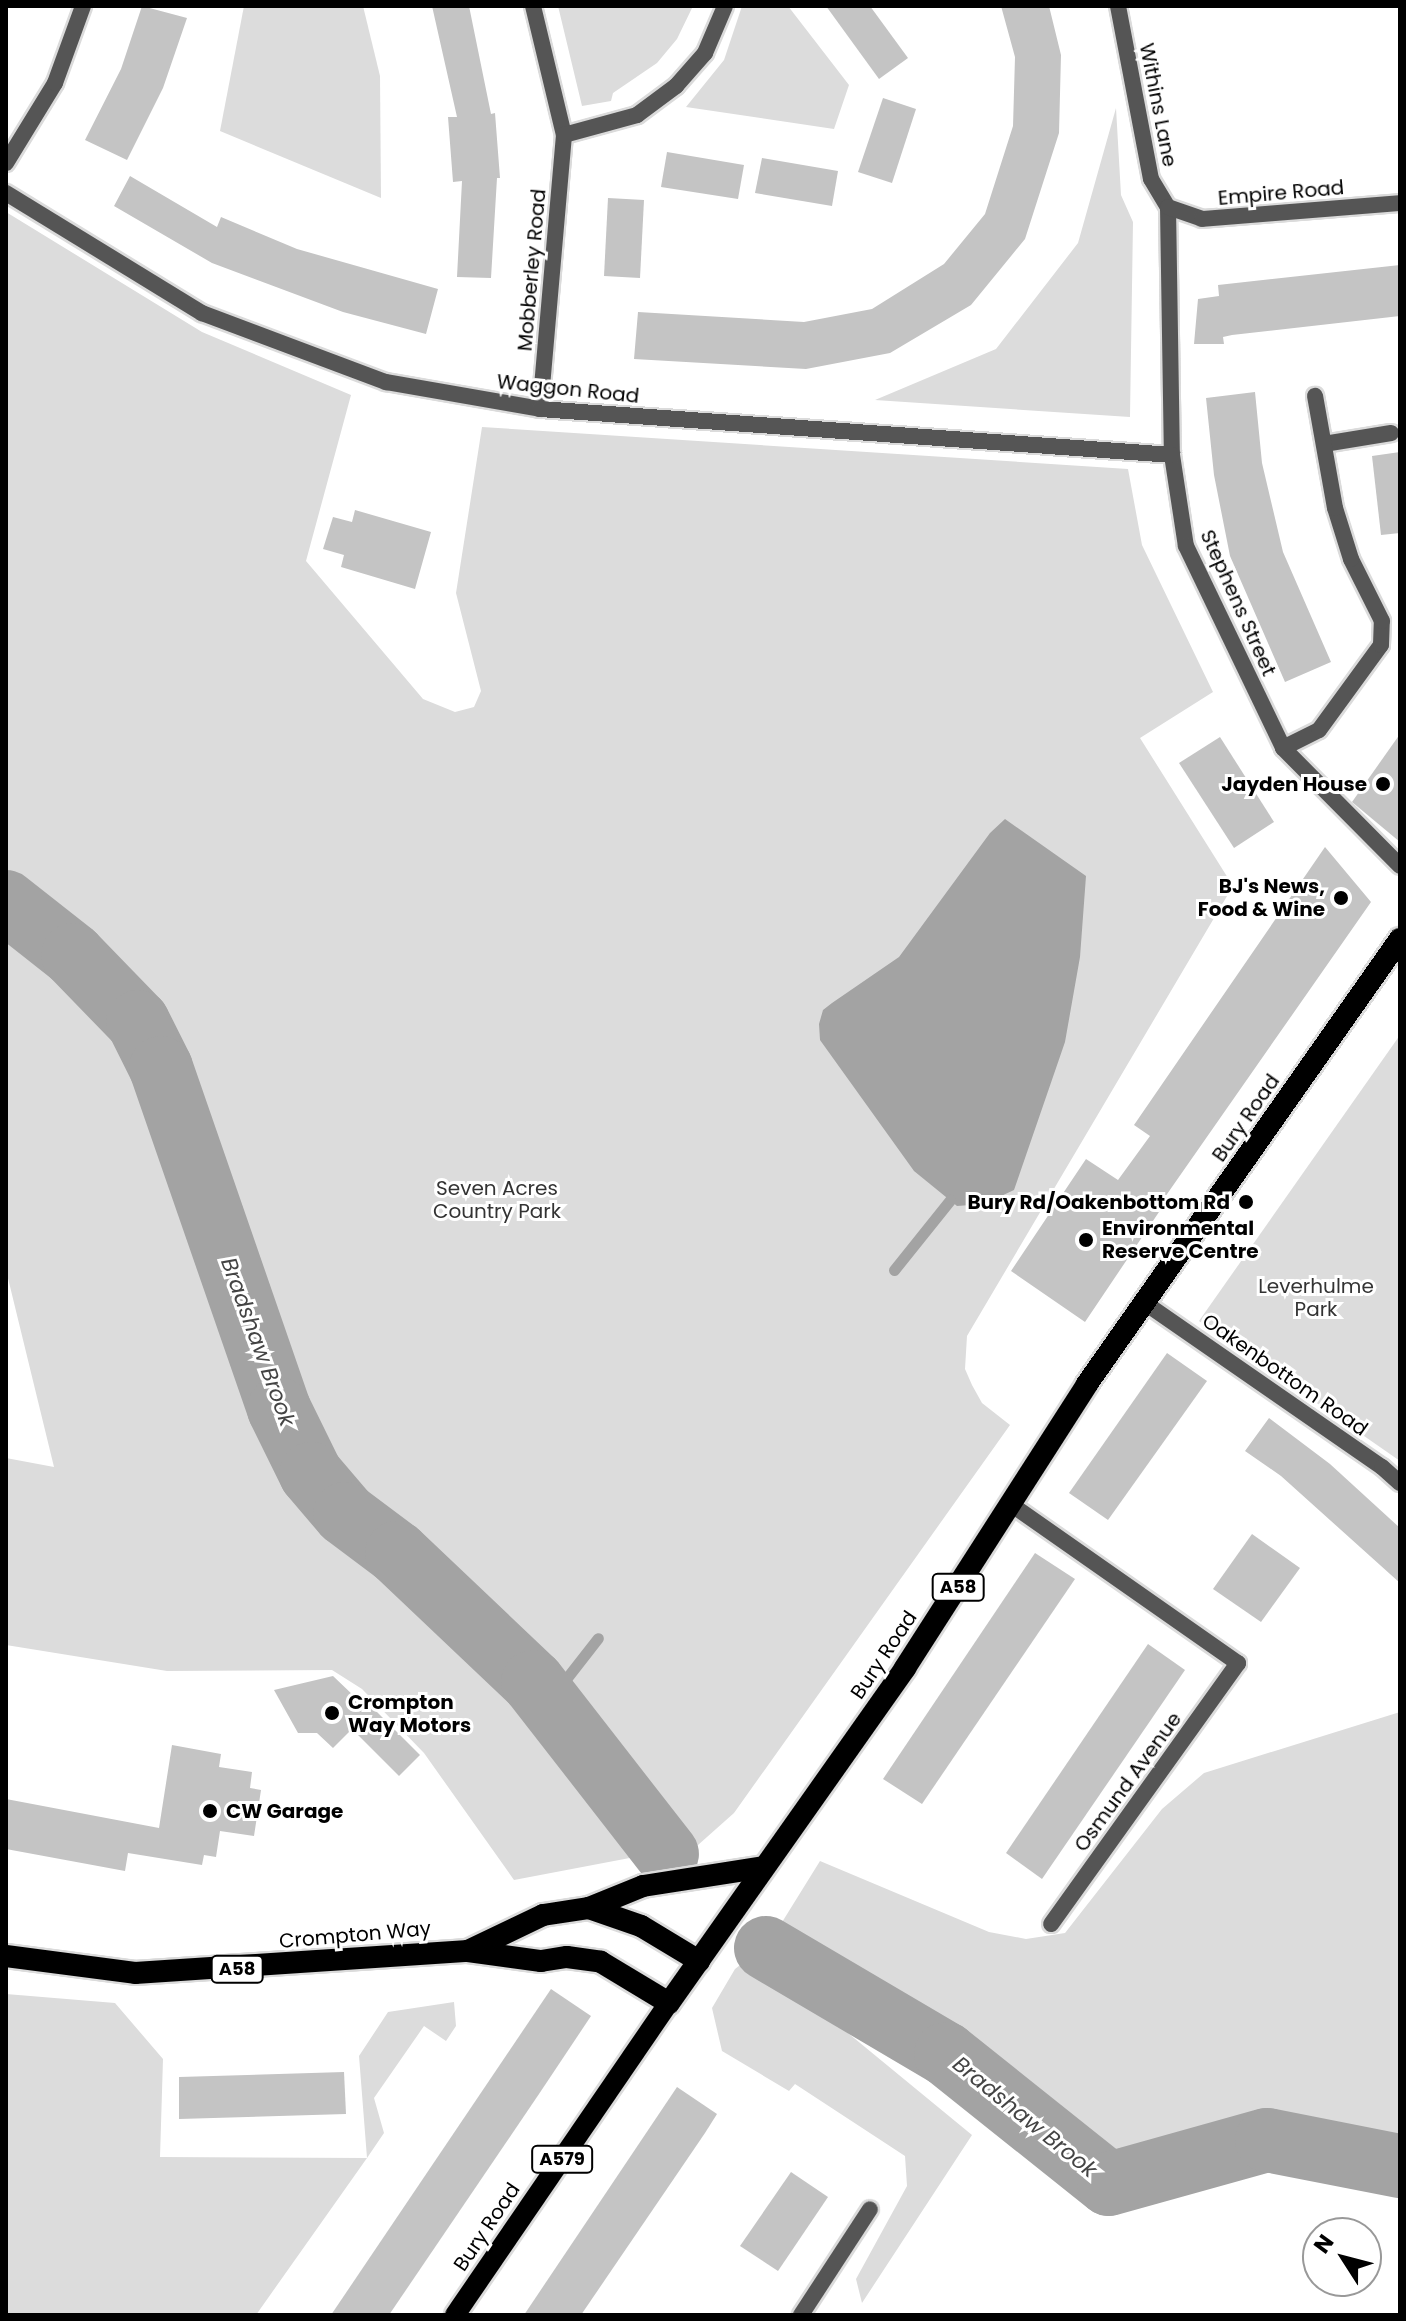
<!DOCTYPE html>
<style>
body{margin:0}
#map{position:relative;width:1406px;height:2321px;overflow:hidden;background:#fff;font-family:Poppins,sans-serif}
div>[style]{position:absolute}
.green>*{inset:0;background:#dcdcdc}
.water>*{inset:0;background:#a3a3a3}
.stream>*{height:11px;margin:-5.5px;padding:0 5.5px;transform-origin:5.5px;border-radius:5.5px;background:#a3a3a3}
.river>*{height:64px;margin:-32px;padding:0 32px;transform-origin:32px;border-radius:32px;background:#a3a3a3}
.building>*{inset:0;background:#c4c4c4}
.roads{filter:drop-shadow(2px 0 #dbdbdb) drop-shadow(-2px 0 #dbdbdb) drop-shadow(0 2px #dbdbdb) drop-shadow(0 -2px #dbdbdb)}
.minor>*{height:16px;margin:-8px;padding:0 8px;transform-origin:8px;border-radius:8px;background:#555}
.primary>*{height:20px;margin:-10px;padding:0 10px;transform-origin:10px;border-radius:10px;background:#000}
.trunk>*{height:22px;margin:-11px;padding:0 11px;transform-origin:11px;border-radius:11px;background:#000}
.dots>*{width:22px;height:22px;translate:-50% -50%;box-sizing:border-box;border:4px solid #fff;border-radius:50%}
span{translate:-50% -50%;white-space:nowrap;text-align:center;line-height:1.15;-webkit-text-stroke:6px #fff;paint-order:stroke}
.shield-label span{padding:2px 6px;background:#fff;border:2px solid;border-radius:6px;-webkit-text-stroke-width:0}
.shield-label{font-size:18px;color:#000;font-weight:700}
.street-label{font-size:20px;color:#000}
.poi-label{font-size:20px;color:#000;font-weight:700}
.right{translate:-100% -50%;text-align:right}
.left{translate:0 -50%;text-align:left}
.park-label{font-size:20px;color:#333}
.water-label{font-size:22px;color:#444;font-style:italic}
.frame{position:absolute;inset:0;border:8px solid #000;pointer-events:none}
.north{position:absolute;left:1302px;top:2217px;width:80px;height:80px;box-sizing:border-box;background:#fff;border:2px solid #999;border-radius:50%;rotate:306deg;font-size:22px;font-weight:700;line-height:32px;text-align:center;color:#000}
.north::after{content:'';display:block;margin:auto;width:28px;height:36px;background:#000;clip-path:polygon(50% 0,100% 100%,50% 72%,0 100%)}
</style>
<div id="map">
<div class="green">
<div style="clip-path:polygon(244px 6px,363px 6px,380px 76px,381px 198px,220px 131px)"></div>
<div style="clip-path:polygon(558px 6px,693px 6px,677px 39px,657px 63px,613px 93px,611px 101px,582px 106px)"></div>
<div style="clip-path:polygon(742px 6px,788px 6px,849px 85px,834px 129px,686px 107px,724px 60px)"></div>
<div style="clip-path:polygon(1116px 108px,1121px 195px,1133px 222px,1130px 417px,875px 400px,996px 349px,1078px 243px)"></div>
<div style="clip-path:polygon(6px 212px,202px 332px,351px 395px,306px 561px,423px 699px,455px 712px,474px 707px,481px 691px,456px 593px,482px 427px,1128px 469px,1142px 545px,1213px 692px,1140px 738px,1233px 886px,967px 1336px,965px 1369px,972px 1385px,982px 1403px,1010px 1425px,734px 1813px,698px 1845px,514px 1880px,424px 1753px,362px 1689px,332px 1670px,167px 1671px,6px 1645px,6px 1458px,54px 1467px,6px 1270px)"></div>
<div style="clip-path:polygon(1400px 1035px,1400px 1461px,1199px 1321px)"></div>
<div style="clip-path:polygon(1400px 1712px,1400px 2166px,1267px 2140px,1109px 2184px,946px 2054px,766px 1948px,820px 1861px,989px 1932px,1026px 1939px,1065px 1933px,1162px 1809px,1204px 1773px)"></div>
<div style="clip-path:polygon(753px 1955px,972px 2135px,862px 2303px,856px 2279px,907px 2186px,905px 2156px,795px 2084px,789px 2091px,722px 2051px,712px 2008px,735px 1969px)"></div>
<div style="clip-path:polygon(6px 1994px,115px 2003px,163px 2059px,160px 2157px,367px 2158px,359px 2056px,388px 2012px,454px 2002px,456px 2026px,446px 2041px,424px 2026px,374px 2098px,384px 2133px,367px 2158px,256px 2315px,6px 2315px)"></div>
</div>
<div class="water">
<div style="clip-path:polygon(1005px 819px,1086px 876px,1080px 957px,1065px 1042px,1014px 1190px,984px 1204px,957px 1206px,914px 1171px,820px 1040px,819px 1024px,823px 1010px,832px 1003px,899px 957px,990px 833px)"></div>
</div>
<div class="stream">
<div style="left:894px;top:1270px;width:90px;rotate:-51.3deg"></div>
<div style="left:548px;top:1702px;width:81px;rotate:-52deg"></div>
</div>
<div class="river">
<div style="left:6px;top:902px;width:85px;rotate:38.3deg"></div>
<div style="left:73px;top:955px;width:93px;rotate:45.9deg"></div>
<div style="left:138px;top:1022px;width:51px;rotate:63.4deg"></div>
<div style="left:161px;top:1068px;width:361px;rotate:70.9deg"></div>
<div style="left:279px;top:1409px;width:72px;rotate:63.8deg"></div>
<div style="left:311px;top:1474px;width:52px;rotate:49.6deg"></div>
<div style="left:345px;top:1514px;width:65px;rotate:36.9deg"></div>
<div style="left:397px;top:1553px;width:187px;rotate:43.5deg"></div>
<div style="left:533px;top:1682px;width:218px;rotate:52.1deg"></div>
<div style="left:766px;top:1948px;width:209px;rotate:30.5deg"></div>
<div style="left:946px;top:2054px;width:208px;rotate:38.6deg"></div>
<div style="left:1109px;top:2184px;width:164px;rotate:-15.6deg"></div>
<div style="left:1267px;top:2140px;width:136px;rotate:11.1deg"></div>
</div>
<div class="building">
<div style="clip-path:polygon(142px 6px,187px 18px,163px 88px,127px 160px,85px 140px,121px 69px)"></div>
<div style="clip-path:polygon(432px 6px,469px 6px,491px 114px,495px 113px,500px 178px,497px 178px,491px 278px,457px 277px,462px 181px,453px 182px,448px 117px,457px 117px)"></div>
<div style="clip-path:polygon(826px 6px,870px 6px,908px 58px,879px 79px)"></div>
<div style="clip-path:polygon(1001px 6px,1049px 6px,1061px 55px,1059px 133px,1025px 239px,971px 305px,890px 353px,806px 369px,634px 359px,638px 312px,804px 322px,872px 309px,944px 264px,985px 214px,1013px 126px,1015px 57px)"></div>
<div style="clip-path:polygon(883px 98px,916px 109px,892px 183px,858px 172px)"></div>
<div style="clip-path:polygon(667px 152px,744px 165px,738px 199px,661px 187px)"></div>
<div style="clip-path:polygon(762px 158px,838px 171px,832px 206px,755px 193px)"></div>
<div style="clip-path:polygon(130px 176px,217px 227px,221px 217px,297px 249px,438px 289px,426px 334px,343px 312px,212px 263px,114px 206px)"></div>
<div style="clip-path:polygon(608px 198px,644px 200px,640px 278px,604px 276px)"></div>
<div style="clip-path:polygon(1400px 265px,1400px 316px,1232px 335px,1223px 337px,1224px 344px,1194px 344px,1198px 299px,1219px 296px,1218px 285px)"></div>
<div style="clip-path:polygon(1255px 392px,1262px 463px,1283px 552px,1331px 662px,1285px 682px,1230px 556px,1214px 475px,1206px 398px)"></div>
<div style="clip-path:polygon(1400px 452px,1400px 533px,1381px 535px,1372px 456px)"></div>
<div style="clip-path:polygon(355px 510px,431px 532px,415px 589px,341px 567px,344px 555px,323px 549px,333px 517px,352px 522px)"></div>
<div style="clip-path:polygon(1400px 734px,1400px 842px,1352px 802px)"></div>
<div style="clip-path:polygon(1220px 737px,1274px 822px,1234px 848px,1179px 763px)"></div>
<div style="clip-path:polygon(1325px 847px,1371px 902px,1158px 1207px,1161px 1209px,1085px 1322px,1011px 1271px,1086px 1159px,1118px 1180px,1150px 1136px,1134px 1125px)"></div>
<div style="clip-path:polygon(1167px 1353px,1207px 1381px,1108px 1520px,1069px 1493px)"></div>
<div style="clip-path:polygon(1269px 1418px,1330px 1464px,1400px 1528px,1400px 1583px,1281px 1476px,1245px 1451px)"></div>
<div style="clip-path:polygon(1252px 1534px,1300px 1568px,1261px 1622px,1213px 1589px)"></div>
<div style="clip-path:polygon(1035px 1553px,1075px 1579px,922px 1804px,883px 1779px)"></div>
<div style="clip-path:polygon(1148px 1644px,1185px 1670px,1042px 1879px,1006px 1853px)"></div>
<div style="clip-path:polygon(333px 1676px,355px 1697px,358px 1693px,420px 1755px,399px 1776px,352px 1729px,333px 1748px,317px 1733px,298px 1733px,274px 1690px)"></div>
<div style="clip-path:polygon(172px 1745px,221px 1754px,219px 1767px,252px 1772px,250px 1788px,261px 1790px,254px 1836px,220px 1831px,216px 1857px,204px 1855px,202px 1865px,128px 1853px,125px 1871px,6px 1849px,6px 1799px,159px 1828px)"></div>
<div style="clip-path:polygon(551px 1989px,591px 2016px,541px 2091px,389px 2315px,331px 2315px)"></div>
<div style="clip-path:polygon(344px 2072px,346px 2114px,179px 2119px,179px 2077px)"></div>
<div style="clip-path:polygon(677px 2087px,717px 2114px,705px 2133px,581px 2315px,524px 2315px)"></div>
<div style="clip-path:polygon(791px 2172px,828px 2197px,778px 2271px,740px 2246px)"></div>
</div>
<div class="roads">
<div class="minor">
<div style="left:533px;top:6px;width:133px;rotate:76.5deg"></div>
<div style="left:564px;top:135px;width:275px;rotate:95deg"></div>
<div style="left:1118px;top:6px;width:176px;rotate:79.2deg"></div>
<div style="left:1151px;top:179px;width:33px;rotate:59deg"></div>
<div style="left:1168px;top:207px;width:248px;rotate:89.1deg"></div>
<div style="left:1172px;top:455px;width:92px;rotate:81.3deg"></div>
<div style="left:1186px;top:546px;width:224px;rotate:64.3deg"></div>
<div style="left:1283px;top:748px;width:166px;rotate:45.2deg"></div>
<div style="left:564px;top:135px;width:76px;rotate:-15.3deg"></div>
<div style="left:637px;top:115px;width:49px;rotate:-36.6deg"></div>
<div style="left:676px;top:86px;width:44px;rotate:-48.7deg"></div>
<div style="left:705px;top:53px;width:51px;rotate:-66.9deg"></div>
<div style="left:6px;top:163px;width:94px;rotate:-58.5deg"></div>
<div style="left:55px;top:83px;width:82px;rotate:-70deg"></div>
<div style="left:6px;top:193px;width:230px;rotate:31.5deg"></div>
<div style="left:202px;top:313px;width:197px;rotate:20.6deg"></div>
<div style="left:386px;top:382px;width:156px;rotate:9.9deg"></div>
<div style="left:540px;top:409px;width:634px;rotate:4.16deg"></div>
<div style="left:1168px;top:207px;width:36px;rotate:19deg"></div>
<div style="left:1202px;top:219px;width:199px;rotate:-4.6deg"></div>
<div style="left:1324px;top:444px;width:68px;rotate:-9.3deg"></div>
<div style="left:1283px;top:748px;width:40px;rotate:-26.6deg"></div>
<div style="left:1319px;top:730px;width:105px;rotate:-53.9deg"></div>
<div style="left:1381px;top:645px;width:24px;rotate:-88deg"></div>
<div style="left:1382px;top:621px;width:69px;rotate:-116.6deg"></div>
<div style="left:1351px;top:559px;width:53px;rotate:-107.4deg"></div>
<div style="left:1335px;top:508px;width:114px;rotate:-100.1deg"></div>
<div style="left:1145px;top:1303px;width:288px;rotate:34.7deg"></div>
<div style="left:1382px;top:1467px;width:24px;rotate:42deg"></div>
<div style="left:1012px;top:1505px;width:276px;rotate:35deg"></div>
<div style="left:1238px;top:1663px;width:321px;rotate:125.6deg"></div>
<div style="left:801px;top:2315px;width:126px;rotate:-56.9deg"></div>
</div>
<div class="primary">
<div style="left:455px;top:2315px;width:378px;rotate:-55.6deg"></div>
</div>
<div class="trunk">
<div style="left:589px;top:1908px;width:55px;rotate:19.1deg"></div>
<div style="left:641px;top:1926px;width:68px;rotate:31.1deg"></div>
<div style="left:468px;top:1951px;width:83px;rotate:-25.6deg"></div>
<div style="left:543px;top:1915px;width:47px;rotate:-8.7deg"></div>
<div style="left:589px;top:1908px;width:58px;rotate:-22.2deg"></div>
<div style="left:643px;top:1886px;width:122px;rotate:-8.9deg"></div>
<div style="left:6px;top:1956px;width:130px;rotate:7.5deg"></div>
<div style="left:135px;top:1973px;width:334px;rotate:-3.8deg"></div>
<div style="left:468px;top:1951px;width:74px;rotate:7.8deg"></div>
<div style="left:541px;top:1961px;width:26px;rotate:-9deg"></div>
<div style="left:567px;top:1957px;width:34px;rotate:8deg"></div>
<div style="left:601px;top:1962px;width:79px;rotate:31.1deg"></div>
<div style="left:669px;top:2003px;width:410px;rotate:-54.8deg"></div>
<div style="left:905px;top:1668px;width:337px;rotate:-57.3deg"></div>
<div style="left:1087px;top:1384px;width:544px;rotate:-54.88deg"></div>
</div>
</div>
<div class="dots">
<div style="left:1383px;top:784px;background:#000"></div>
<div style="left:1341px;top:898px;background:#000"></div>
<div style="left:1246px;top:1202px;background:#000"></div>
<div style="left:1086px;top:1240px;background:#000"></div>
<div style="left:332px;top:1713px;background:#000"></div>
<div style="left:210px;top:1811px;background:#000"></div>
</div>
<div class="shield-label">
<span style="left:958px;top:1587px">A58</span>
<span style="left:237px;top:1969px">A58</span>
<span style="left:562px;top:2159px">A579</span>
</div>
<div class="street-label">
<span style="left:1158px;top:105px;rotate:79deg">Withins Lane</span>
<span style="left:1281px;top:193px;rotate:-5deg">Empire Road</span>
<span style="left:532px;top:270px;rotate:-85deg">Mobberley Road</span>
<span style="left:568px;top:389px;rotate:6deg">Waggon Road</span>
<span style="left:1238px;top:603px;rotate:66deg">Stephens Street</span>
<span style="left:1246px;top:1118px;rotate:-55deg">Bury Road</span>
<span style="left:1285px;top:1375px;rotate:35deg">Oakenbottom Road</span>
<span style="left:884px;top:1655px;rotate:-56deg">Bury Road</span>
<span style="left:1128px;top:1782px;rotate:-54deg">Osmund Avenue</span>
<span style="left:355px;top:1935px;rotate:-5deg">Crompton Way</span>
<span style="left:487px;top:2227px;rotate:-56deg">Bury Road</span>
</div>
<div class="poi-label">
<span class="right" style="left:1367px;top:784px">Jayden House</span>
<span class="right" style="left:1325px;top:898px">BJ's News,<br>Food &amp; Wine</span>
<span class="right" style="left:1230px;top:1202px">Bury Rd/Oakenbottom Rd</span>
<span class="left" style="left:1102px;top:1240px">Environmental<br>Reserve Centre</span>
<span class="left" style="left:348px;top:1714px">Crompton<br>Way Motors</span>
<span class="left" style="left:226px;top:1811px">CW Garage</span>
</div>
<div class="park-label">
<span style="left:497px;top:1200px">Seven Acres<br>Country Park</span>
<span style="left:1316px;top:1298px">Leverhulme<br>Park</span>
</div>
<div class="water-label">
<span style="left:258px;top:1342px;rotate:70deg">Bradshaw Brook</span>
<span style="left:1025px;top:2117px;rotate:39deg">Bradshaw Brook</span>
</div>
<div class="frame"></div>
<div class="north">N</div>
</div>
